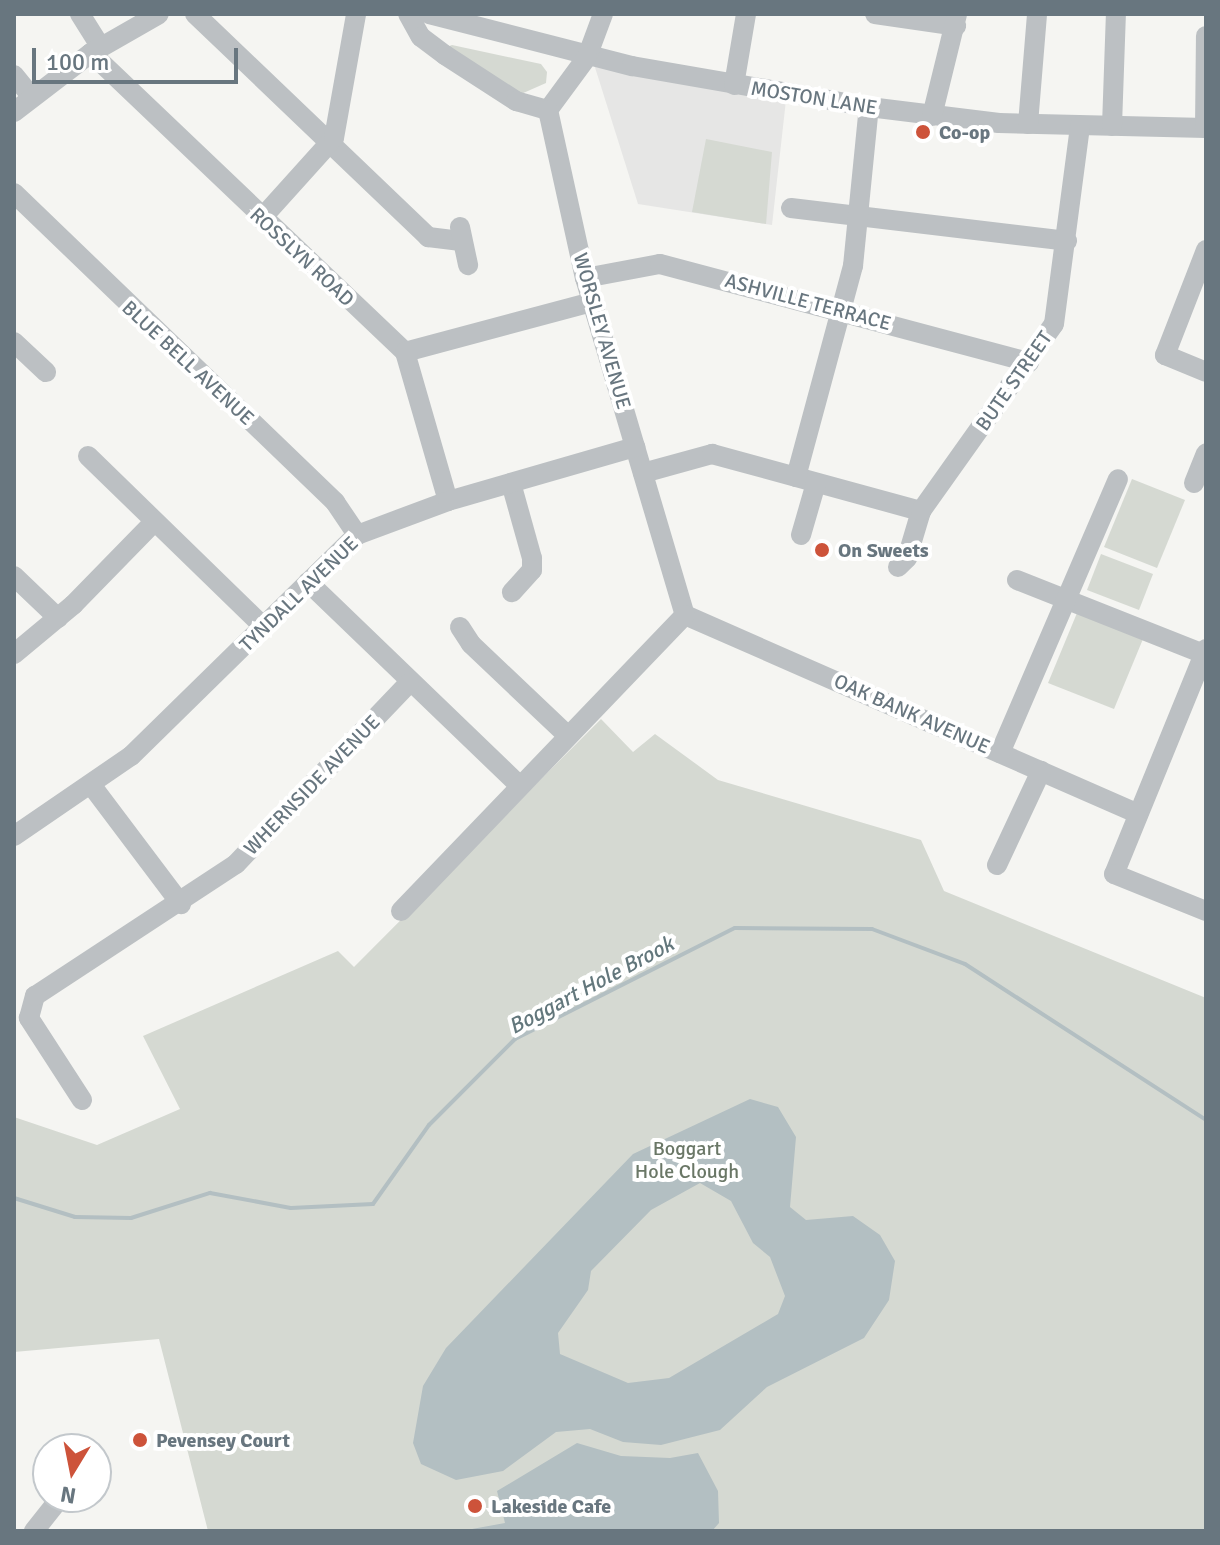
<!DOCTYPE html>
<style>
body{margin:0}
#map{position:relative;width:1220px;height:1545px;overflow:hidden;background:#f5f5f2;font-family:Signika,sans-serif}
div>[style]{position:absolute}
.built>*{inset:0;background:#e6e6e5}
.green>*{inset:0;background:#d5d9d2}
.water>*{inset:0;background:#b3bfc2}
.stream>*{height:4px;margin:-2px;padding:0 2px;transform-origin:2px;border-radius:2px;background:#b3bfc2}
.minor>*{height:20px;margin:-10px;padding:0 10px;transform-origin:10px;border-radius:10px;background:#bcc0c3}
.dots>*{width:22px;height:22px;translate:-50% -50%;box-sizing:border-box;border:4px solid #fff;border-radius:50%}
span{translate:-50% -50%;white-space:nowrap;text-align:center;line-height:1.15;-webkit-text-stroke:8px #fff;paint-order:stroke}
.street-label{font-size:20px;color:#68767f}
.poi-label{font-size:20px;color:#68767f;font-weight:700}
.left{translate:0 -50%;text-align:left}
.park-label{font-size:20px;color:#6a7766}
.water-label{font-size:22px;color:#63777c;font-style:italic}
.frame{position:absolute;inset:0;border:16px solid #68767f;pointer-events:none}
.north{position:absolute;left:32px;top:1433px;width:80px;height:80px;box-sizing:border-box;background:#fff;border:2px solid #c3c8cc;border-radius:50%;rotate:190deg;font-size:22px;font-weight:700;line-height:32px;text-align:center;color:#68767f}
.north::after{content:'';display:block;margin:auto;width:28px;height:36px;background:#cd533a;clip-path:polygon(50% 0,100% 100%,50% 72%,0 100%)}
.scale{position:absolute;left:32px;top:48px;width:206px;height:36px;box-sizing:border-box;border:4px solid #68767f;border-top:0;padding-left:10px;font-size:24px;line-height:28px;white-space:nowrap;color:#68767f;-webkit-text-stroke:6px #fff;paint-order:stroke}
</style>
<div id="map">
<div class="built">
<div style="clip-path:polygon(593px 61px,786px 100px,772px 225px,638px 204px)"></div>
</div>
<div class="green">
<div style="clip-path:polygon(452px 45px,541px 64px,547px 72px,546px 83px,521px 94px,447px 47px)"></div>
<div style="clip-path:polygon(706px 139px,772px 152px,766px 224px,692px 212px)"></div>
<div style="clip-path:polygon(1132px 479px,1185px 500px,1157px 568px,1104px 547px)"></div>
<div style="clip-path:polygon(1101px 554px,1153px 574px,1139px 610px,1087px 590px)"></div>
<div style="clip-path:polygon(1077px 613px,1143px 639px,1114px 709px,1048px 683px)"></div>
<div style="clip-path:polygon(601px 719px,633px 752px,655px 734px,718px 780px,921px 840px,944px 891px,1206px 998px,1206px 1531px,208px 1531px,159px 1339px,14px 1352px,14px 1117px,97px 1145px,180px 1109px,143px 1036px,338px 951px,354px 967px)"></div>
</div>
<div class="water">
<div style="clip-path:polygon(evenodd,750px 1099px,778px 1107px,796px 1137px,790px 1207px,806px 1220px,853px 1216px,880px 1235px,895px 1261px,889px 1300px,864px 1338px,767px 1387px,720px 1430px,661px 1445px,623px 1442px,590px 1429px,556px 1432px,503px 1471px,456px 1480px,421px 1464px,413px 1443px,423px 1386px,446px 1348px,633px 1154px,750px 1099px,700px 1183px,731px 1201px,753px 1243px,770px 1257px,785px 1296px,778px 1314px,669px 1378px,628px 1383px,560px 1354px,558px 1333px,588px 1290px,591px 1271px,651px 1210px,700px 1183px)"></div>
<div style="clip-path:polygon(577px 1443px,621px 1456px,670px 1458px,698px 1453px,718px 1491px,719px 1523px,712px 1531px,461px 1531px,505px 1523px,497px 1491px)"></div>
</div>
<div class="stream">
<div style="left:14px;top:1198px;width:64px;rotate:17.3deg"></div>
<div style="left:75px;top:1217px;width:56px;rotate:1deg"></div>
<div style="left:131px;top:1218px;width:83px;rotate:-17.6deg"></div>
<div style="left:210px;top:1193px;width:82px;rotate:10.5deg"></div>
<div style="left:291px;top:1208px;width:82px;rotate:-2.8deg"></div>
<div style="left:373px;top:1204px;width:97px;rotate:-54.7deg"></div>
<div style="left:429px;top:1125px;width:122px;rotate:-45deg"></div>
<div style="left:515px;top:1039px;width:246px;rotate:-26.8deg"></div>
<div style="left:735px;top:928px;width:137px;rotate:0.4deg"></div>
<div style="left:872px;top:929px;width:99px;rotate:20.6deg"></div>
<div style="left:965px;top:964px;width:287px;rotate:32.9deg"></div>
</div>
<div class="minor">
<div style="left:80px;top:14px;width:39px;rotate:58deg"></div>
<div style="left:195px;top:14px;width:323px;rotate:43.7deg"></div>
<div style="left:428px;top:237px;width:31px;rotate:7deg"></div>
<div style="left:408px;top:14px;width:26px;rotate:61deg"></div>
<div style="left:421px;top:37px;width:30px;rotate:37deg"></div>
<div style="left:445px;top:55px;width:85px;rotate:32.9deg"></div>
<div style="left:516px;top:101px;width:33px;rotate:16deg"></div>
<div style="left:429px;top:14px;width:210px;rotate:14.4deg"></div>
<div style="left:632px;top:66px;width:241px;rotate:9.8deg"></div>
<div style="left:869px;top:107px;width:131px;rotate:7deg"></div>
<div style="left:999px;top:123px;width:207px;rotate:1.4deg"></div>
<div style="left:603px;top:14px;width:46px;rotate:110.4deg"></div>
<div style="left:587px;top:57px;width:66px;rotate:126.3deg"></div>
<div style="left:548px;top:110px;width:172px;rotate:77.6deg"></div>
<div style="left:585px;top:278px;width:352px;rotate:73.5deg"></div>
<div style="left:875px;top:14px;width:82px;rotate:8.4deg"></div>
<div style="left:91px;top:53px;width:434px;rotate:43.6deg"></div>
<div style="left:405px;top:352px;width:155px;rotate:73.9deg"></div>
<div style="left:14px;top:75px;width:27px;rotate:51deg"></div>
<div style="left:734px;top:85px;width:72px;rotate:-80.4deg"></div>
<div style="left:14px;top:112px;width:97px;rotate:-37.5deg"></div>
<div style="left:91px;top:53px;width:78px;rotate:-29.8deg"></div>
<div style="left:932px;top:116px;width:105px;rotate:-76.2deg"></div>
<div style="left:1028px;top:124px;width:110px;rotate:-85.3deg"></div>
<div style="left:1112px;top:126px;width:112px;rotate:-88deg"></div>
<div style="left:1205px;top:128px;width:92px;rotate:-89.4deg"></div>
<div style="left:14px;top:193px;width:446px;rotate:43.9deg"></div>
<div style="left:335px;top:502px;width:40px;rotate:56deg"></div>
<div style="left:791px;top:208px;width:278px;rotate:6.8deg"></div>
<div style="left:261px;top:219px;width:109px;rotate:-48deg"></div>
<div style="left:334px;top:138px;width:126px;rotate:-79.9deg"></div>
<div style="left:460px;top:227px;width:39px;rotate:78deg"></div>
<div style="left:1206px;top:250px;width:113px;rotate:111.3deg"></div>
<div style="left:1165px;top:355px;width:44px;rotate:22.5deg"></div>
<div style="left:585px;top:278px;width:76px;rotate:-10.6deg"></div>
<div style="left:660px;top:264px;width:382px;rotate:14.9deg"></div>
<div style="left:14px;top:342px;width:44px;rotate:43.2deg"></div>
<div style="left:405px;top:352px;width:194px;rotate:-15deg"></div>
<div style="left:88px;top:456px;width:245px;rotate:44.2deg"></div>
<div style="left:643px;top:473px;width:72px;rotate:-15.4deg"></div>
<div style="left:712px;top:454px;width:217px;rotate:15.3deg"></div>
<div style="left:796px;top:477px;width:219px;rotate:-74.9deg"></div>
<div style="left:853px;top:266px;width:160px;rotate:-84.3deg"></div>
<div style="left:511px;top:483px;width:78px;rotate:74.4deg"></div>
<div style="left:532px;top:558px;width:12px;rotate:90deg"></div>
<div style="left:532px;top:570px;width:30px;rotate:132deg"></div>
<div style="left:1194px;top:483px;width:32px;rotate:-68deg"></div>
<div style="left:801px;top:535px;width:54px;rotate:-73.9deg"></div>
<div style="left:898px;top:567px;width:13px;rotate:-45deg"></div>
<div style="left:907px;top:558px;width:49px;rotate:-73.4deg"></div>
<div style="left:921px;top:511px;width:229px;rotate:-54.6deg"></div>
<div style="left:1054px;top:324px;width:200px;rotate:-82.5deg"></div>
<div style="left:14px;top:576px;width:61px;rotate:43.7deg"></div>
<div style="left:1017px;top:580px;width:203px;rotate:21.6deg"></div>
<div style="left:308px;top:582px;width:293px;rotate:43.9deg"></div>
<div style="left:685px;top:615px;width:495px;rotate:23.7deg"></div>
<div style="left:460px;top:627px;width:20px;rotate:57deg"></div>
<div style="left:471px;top:644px;width:132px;rotate:43.5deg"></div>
<div style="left:1206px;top:649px;width:243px;rotate:112.2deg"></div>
<div style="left:1114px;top:874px;width:99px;rotate:21.9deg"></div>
<div style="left:14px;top:654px;width:77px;rotate:-39.7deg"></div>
<div style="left:73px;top:605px;width:116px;rotate:-45.7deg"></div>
<div style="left:1000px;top:753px;width:298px;rotate:-66.7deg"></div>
<div style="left:92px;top:786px;width:148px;rotate:53deg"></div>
<div style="left:14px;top:836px;width:142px;rotate:-34.4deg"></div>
<div style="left:131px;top:756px;width:316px;rotate:-44.4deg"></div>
<div style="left:357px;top:535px;width:97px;rotate:-20.5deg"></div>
<div style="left:448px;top:501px;width:195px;rotate:-16.1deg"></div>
<div style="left:997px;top:865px;width:104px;rotate:-64.9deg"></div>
<div style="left:401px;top:911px;width:410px;rotate:-46.2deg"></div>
<div style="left:82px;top:1100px;width:98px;rotate:-122.9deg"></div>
<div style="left:29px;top:1018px;width:23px;rotate:-75deg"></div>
<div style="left:35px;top:996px;width:240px;rotate:-33.3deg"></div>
<div style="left:236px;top:864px;width:250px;rotate:-46.3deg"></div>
<div style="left:34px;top:1531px;width:43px;rotate:-51.5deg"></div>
</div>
<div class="dots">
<div style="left:923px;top:132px;background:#cd533a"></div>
<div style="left:822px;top:550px;background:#cd533a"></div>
<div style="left:140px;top:1440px;background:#cd533a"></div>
<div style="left:475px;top:1506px;background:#cd533a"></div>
</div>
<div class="street-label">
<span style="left:814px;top:98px;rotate:9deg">MOSTON LANE</span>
<span style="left:302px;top:257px;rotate:43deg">ROSSLYN ROAD</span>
<span style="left:808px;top:302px;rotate:15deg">ASHVILLE TERRACE</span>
<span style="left:602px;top:331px;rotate:74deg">WORSLEY AVENUE</span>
<span style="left:188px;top:363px;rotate:43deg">BLUE BELL AVENUE</span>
<span style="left:1014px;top:381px;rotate:-55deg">BUTE STREET</span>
<span style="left:299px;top:594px;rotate:-44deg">TYNDALL AVENUE</span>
<span style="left:912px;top:714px;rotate:24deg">OAK BANK AVENUE</span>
<span style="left:312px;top:785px;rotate:-46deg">WHERNSIDE AVENUE</span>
</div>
<div class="poi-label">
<span class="left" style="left:939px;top:132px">Co-op</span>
<span class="left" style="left:838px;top:550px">On Sweets</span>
<span class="left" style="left:156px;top:1440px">Pevensey Court</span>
<span class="left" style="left:491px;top:1506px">Lakeside Cafe</span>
</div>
<div class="park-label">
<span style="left:687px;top:1160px">Boggart<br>Hole Clough</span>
</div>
<div class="water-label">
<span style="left:591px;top:985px;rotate:-28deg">Boggart Hole Brook</span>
</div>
<div class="frame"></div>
<div class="north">N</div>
<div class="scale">100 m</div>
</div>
